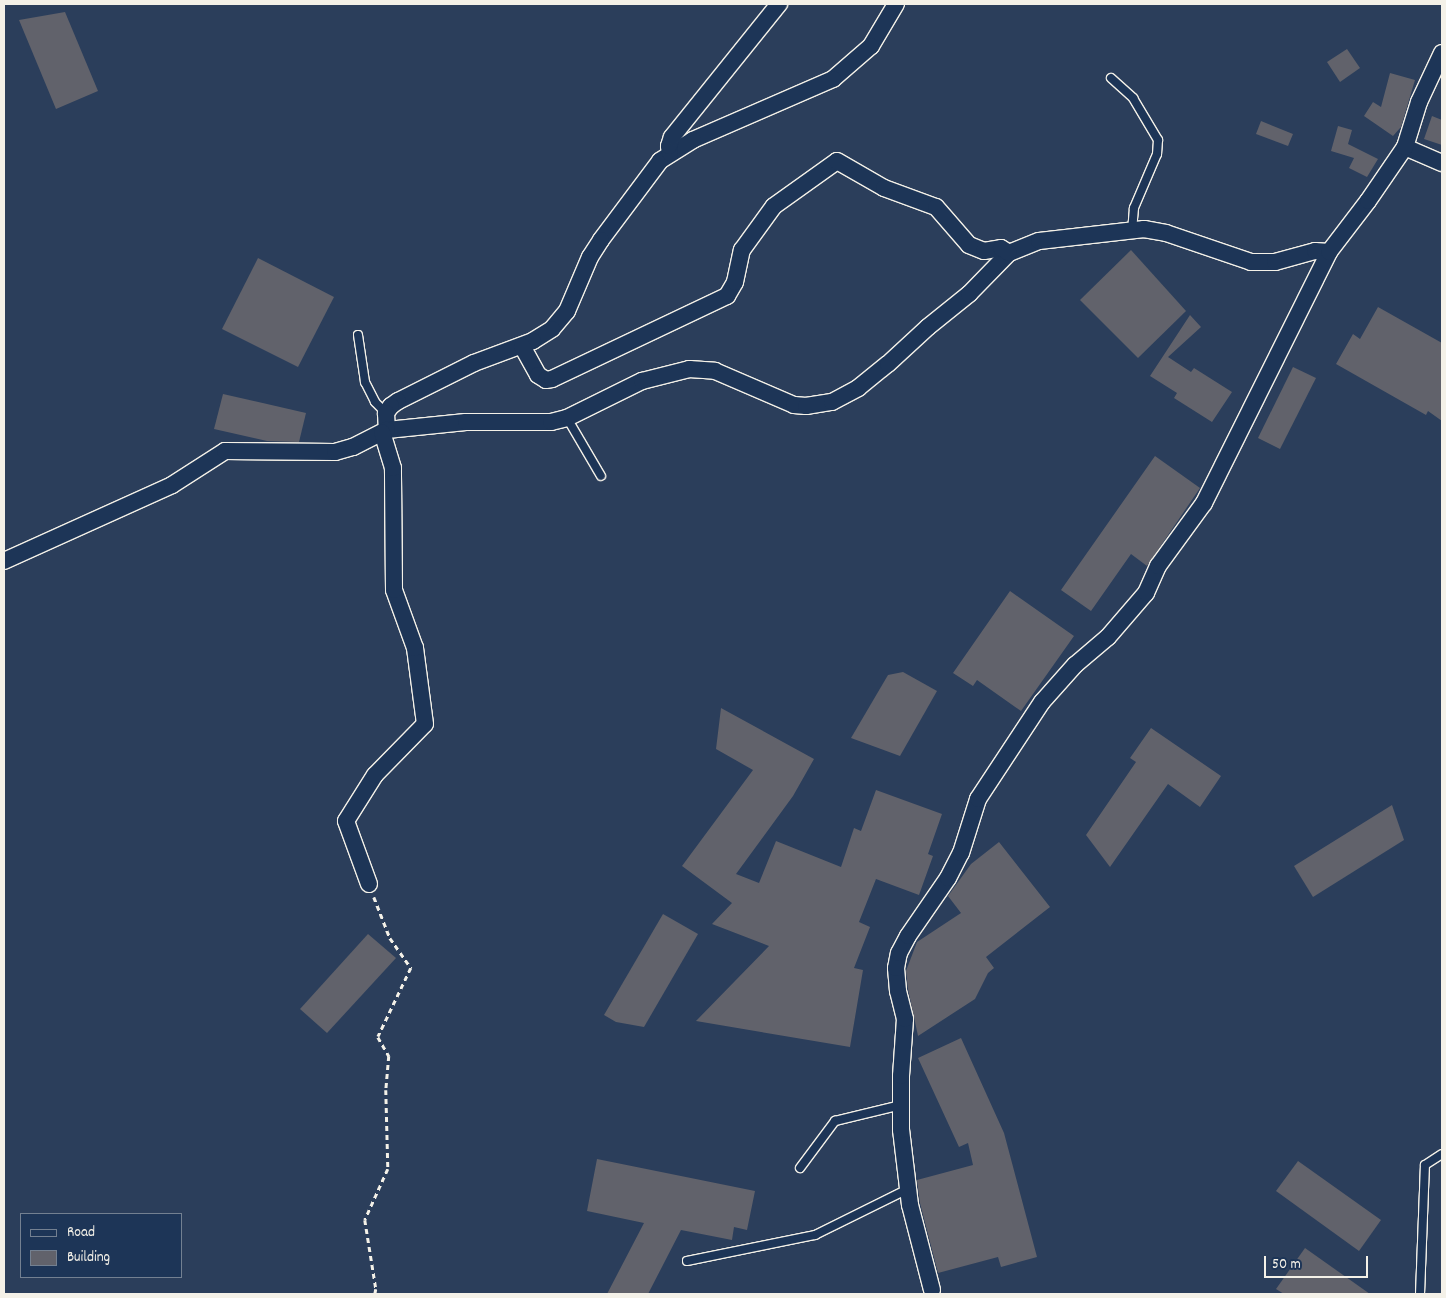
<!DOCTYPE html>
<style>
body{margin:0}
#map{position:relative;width:1446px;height:1298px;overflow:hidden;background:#2b3e5b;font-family:Dekko,sans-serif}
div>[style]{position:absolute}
.green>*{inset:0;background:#4e7579}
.building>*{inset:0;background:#61626b}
.path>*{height:2.5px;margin-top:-1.25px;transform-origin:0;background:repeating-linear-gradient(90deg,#f4f1e8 0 5px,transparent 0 9px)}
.roads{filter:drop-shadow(1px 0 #f4f1e8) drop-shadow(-1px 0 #f4f1e8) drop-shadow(0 1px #f4f1e8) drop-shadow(0 -1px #f4f1e8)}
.lane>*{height:8px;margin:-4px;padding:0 4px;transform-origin:4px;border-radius:4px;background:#1d3557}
.street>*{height:16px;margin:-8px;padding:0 8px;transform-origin:8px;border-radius:8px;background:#1d3557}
span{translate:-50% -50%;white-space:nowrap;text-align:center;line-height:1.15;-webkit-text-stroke:4px #1d3557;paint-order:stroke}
.frame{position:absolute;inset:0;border:5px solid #f4f1e8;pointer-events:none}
.legend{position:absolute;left:20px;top:1213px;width:162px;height:65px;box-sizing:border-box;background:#1d3557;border:1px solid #738091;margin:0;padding:6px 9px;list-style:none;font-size:15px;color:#f4f1e8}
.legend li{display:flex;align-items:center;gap:10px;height:25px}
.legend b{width:25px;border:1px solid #738091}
.scale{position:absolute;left:1264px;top:1256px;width:104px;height:22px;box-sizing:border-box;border:2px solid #f4f1e8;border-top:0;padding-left:6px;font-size:15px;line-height:18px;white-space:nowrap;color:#f4f1e8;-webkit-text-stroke:4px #1d3557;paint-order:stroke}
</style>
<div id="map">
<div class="green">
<div style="clip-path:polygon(1442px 1170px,1442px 1292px,1441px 1292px)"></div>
</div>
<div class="building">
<div style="clip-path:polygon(65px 12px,98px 91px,56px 109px,19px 20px)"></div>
<div style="clip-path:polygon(1347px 49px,1360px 68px,1340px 82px,1327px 62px)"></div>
<div style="clip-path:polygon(1390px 73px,1415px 80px,1401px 127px,1393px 136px,1364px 116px,1373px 102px,1381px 107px)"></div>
<div style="clip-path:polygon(1432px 116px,1442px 120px,1442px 145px,1424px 139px)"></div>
<div style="clip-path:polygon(1261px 121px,1293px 134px,1288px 146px,1256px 134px)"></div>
<div style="clip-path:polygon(1338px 126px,1352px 130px,1348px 144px,1378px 159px,1367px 177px,1349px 168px,1354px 158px,1331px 151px)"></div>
<div style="clip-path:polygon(1131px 250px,1186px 311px,1138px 358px,1080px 300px)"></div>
<div style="clip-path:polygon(258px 258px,334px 297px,298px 367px,222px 329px)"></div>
<div style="clip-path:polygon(1378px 307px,1442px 343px,1442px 421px,1428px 411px,1426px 415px,1336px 364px,1353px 334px,1360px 339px)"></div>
<div style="clip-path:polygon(1190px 315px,1201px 327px,1168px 357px,1191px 372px,1194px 368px,1232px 392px,1212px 422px,1174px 398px,1177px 393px,1150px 376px)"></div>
<div style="clip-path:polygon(1293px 367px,1316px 378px,1280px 449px,1258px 438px)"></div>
<div style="clip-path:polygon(223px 394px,306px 413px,299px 442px,267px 441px,214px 429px)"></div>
<div style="clip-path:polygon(1155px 456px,1200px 488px,1147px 566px,1131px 554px,1091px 611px,1061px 590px)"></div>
<div style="clip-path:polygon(1010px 591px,1074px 636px,1021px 711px,977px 680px,973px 686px,953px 673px)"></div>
<div style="clip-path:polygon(903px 672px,937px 691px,900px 756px,851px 738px,888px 675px)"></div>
<div style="clip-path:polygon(721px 708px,814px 759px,793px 796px,736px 874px,759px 883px,776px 841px,841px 867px,854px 828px,861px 831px,876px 790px,942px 814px,928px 854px,933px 856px,919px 895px,876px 879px,859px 922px,870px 927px,854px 968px,863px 970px,850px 1047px,696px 1021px,769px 946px,712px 924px,732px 903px,682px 866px,753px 770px,716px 749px)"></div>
<div style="clip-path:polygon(1151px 728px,1221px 776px,1200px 807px,1168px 784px,1110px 867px,1086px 835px,1136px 762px,1130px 758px)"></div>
<div style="clip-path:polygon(1392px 805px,1404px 840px,1313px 897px,1294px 866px)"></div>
<div style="clip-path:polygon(999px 842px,1050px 907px,986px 957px,994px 968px,988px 973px,975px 999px,918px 1036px,908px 989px,906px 971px,917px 942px,961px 913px,948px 896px,971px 864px)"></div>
<div style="clip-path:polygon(663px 914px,698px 934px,644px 1027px,616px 1022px,604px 1015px)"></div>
<div style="clip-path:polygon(368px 934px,396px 958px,327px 1033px,300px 1009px)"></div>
<div style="clip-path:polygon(961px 1038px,1004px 1133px,1037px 1257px,1001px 1267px,998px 1257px,938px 1273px,920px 1203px,917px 1180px,973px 1165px,968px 1143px,959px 1147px,918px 1058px)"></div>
<div style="clip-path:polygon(597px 1159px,755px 1191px,747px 1230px,734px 1227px,732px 1240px,681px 1230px,648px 1294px,607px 1294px,644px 1223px,587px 1211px)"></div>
<div style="clip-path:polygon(1298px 1161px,1381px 1220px,1359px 1251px,1276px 1191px)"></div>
<div style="clip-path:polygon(1305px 1248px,1370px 1294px,1284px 1294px,1276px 1289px)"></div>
</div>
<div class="path">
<div style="left:374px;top:897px;width:44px;rotate:68.7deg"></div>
<div style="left:390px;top:938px;width:37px;rotate:55deg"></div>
<div style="left:411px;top:968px;width:76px;rotate:115.6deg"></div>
<div style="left:378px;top:1037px;width:22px;rotate:60deg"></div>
<div style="left:389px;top:1056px;width:34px;rotate:95deg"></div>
<div style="left:386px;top:1090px;width:79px;rotate:88.5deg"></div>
<div style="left:388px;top:1169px;width:56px;rotate:114.3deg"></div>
<div style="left:365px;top:1220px;width:70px;rotate:80.9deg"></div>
<div style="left:376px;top:1289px;width:5px;rotate:101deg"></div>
</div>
<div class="roads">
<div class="lane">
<div style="left:1111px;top:78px;width:30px;rotate:42deg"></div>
<div style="left:1133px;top:98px;width:49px;rotate:59.2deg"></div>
<div style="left:1158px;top:140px;width:14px;rotate:94deg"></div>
<div style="left:1157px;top:154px;width:59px;rotate:113.1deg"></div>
<div style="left:1134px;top:208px;width:21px;rotate:95deg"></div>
<div style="left:358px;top:335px;width:48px;rotate:81.5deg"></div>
<div style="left:365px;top:382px;width:22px;rotate:63deg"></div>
<div style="left:375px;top:402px;width:16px;rotate:45deg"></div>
<div style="left:567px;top:418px;width:67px;rotate:59.6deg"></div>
<div style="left:800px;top:1168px;width:59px;rotate:-53.3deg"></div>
<div style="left:835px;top:1121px;width:68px;rotate:-13.6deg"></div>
<div style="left:687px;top:1261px;width:131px;rotate:-11.5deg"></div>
<div style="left:815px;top:1235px;width:104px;rotate:-26.3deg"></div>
<div style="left:1420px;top:1294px;width:129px;rotate:-87.8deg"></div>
<div style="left:1425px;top:1165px;width:20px;rotate:-33deg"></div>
</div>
<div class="street">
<div style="left:896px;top:4px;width:49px;rotate:120.8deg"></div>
<div style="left:871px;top:46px;width:50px;rotate:139deg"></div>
<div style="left:833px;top:79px;width:153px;rotate:156.5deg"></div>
<div style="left:693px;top:140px;width:39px;rotate:148deg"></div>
<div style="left:660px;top:161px;width:99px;rotate:126.8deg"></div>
<div style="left:601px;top:240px;width:20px;rotate:123deg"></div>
<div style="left:590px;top:257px;width:59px;rotate:113.1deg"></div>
<div style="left:567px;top:311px;width:23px;rotate:130deg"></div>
<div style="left:552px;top:329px;width:22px;rotate:148deg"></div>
<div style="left:533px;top:341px;width:63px;rotate:159.6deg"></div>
<div style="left:474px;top:363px;width:85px;rotate:153.4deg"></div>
<div style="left:398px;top:401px;width:9px;rotate:144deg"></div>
<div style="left:391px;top:406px;width:9px;rotate:126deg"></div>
<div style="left:386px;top:413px;width:17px;rotate:87deg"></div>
<div style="left:387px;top:430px;width:79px;rotate:-5.8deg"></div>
<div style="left:466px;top:422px;width:85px"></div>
<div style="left:551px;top:422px;width:16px;rotate:-14deg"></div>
<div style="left:567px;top:418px;width:84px;rotate:-26.3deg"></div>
<div style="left:642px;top:381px;width:49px;rotate:-14.3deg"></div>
<div style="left:689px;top:369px;width:26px;rotate:4deg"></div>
<div style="left:715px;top:371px;width:86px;rotate:23.3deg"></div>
<div style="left:794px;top:405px;width:12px;rotate:5deg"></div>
<div style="left:806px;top:406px;width:26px;rotate:-9deg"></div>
<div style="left:832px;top:402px;width:30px;rotate:-28deg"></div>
<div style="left:858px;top:388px;width:38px;rotate:-39deg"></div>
<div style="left:888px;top:364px;width:54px;rotate:-42.8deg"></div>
<div style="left:928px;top:327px;width:53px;rotate:-38.8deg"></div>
<div style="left:969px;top:294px;width:57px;rotate:-45.7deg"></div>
<div style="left:1009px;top:253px;width:32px;rotate:-22deg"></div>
<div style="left:1039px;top:241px;width:106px;rotate:-6.5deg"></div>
<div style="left:1144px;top:229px;width:22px;rotate:10deg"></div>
<div style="left:1166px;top:233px;width:90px;rotate:18.8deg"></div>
<div style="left:1251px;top:262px;width:24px"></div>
<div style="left:1275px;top:262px;width:41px;rotate:-15.4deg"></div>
<div style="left:1315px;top:251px;width:14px;rotate:4deg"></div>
<div style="left:1405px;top:147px;width:40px;rotate:23.4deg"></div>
<div style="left:670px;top:153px;width:7px;rotate:-98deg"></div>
<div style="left:669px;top:146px;width:9px;rotate:-72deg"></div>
<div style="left:672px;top:137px;width:171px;rotate:-51.2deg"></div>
<div style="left:522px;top:346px;width:33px;rotate:61deg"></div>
<div style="left:538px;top:375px;width:9px;rotate:32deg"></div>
<div style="left:546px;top:380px;width:6px;rotate:-9deg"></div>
<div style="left:552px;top:379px;width:194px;rotate:-25.4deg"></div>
<div style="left:727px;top:296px;width:16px;rotate:-60deg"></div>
<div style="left:735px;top:282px;width:33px;rotate:-78deg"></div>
<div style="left:742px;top:250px;width:54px;rotate:-54deg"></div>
<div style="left:774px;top:206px;width:77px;rotate:-35.5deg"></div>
<div style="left:837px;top:161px;width:54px;rotate:29.9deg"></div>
<div style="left:884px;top:188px;width:55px;rotate:20.1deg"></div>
<div style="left:936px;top:207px;width:50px;rotate:49deg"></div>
<div style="left:969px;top:245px;width:16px;rotate:22deg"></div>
<div style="left:984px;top:251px;width:17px;rotate:-10deg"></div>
<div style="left:1001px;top:248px;width:9px;rotate:32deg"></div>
<div style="left:4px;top:561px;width:184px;rotate:-24.3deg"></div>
<div style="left:172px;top:485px;width:63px;rotate:-32.7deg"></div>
<div style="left:225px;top:451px;width:110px;rotate:0.5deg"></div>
<div style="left:335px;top:452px;width:19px;rotate:-16deg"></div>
<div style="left:353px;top:447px;width:38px;rotate:-27deg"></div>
<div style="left:369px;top:884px;width:67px;rotate:-110.1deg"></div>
<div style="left:346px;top:821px;width:54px;rotate:-57.8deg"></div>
<div style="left:375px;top:775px;width:71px;rotate:-45.6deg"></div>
<div style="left:425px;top:724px;width:77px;rotate:-97.5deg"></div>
<div style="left:415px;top:648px;width:62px;rotate:-109.9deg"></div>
<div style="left:394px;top:590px;width:122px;rotate:-90.5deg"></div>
<div style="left:393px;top:468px;width:37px;rotate:-107deg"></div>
<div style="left:932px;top:1290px;width:88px;rotate:-104.5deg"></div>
<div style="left:910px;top:1205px;width:76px;rotate:-96.8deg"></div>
<div style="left:901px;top:1130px;width:54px;rotate:-90deg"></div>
<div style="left:901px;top:1076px;width:57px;rotate:-86deg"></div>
<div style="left:905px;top:1019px;width:29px;rotate:-104deg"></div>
<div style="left:898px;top:991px;width:23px;rotate:-95deg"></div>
<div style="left:896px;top:968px;width:15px;rotate:-79deg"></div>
<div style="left:899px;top:953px;width:19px;rotate:-62deg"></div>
<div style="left:908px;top:936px;width:70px;rotate:-55.4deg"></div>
<div style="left:948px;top:878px;width:28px;rotate:-63deg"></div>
<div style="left:961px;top:853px;width:57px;rotate:-72.5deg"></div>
<div style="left:978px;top:799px;width:116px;rotate:-56.6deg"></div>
<div style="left:1042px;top:702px;width:50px;rotate:-48.3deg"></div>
<div style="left:1075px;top:665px;width:43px;rotate:-40.3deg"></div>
<div style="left:1108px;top:637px;width:58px;rotate:-49.2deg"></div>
<div style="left:1146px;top:593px;width:30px;rotate:-66deg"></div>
<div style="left:1158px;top:566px;width:78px;rotate:-53.9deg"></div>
<div style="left:1204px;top:503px;width:280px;rotate:-63.5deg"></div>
<div style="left:1329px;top:252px;width:64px;rotate:-52.6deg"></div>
<div style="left:1368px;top:201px;width:65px;rotate:-55.6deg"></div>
<div style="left:1405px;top:147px;width:47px;rotate:-72.7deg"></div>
<div style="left:1419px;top:102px;width:54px;rotate:-64.9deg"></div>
</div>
</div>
<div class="frame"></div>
<ul class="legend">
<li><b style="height:6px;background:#1d3557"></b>Road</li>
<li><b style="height:14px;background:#61626b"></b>Building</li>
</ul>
<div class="scale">50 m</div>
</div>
